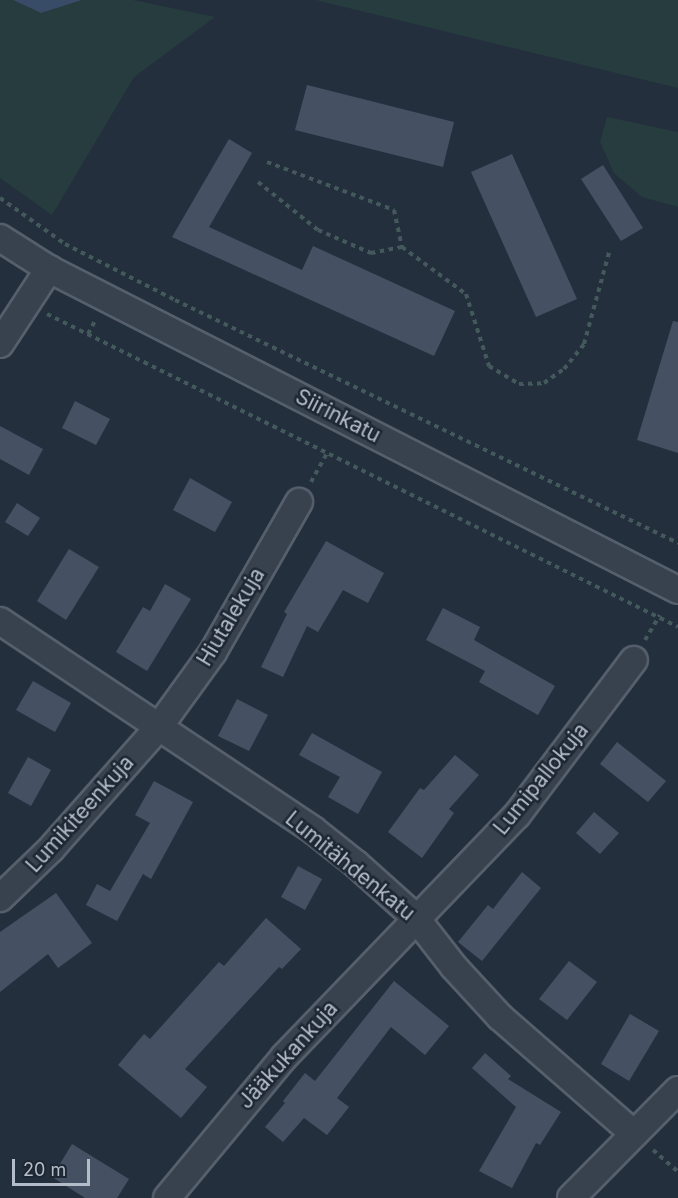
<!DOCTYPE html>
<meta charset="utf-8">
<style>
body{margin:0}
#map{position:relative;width:678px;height:1198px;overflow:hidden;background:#242f3e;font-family:Inter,sans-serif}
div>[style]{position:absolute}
.green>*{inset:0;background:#263c3f}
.water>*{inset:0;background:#394c67}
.building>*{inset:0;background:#455162}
.path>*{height:4px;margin-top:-2px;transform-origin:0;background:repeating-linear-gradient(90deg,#44595c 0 4.5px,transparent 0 9px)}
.roads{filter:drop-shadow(2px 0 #565f6c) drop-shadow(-2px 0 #565f6c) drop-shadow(0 2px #565f6c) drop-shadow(0 -2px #565f6c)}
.minor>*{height:26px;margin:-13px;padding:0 13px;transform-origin:13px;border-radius:13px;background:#38414e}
span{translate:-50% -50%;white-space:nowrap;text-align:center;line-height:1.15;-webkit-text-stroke:5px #1d2633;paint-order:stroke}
.street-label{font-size:21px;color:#b4bcc9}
.scale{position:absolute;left:12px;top:1159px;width:78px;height:27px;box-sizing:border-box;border:3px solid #b4bcc9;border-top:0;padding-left:8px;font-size:18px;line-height:21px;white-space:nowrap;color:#b4bcc9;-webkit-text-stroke:4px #1d2633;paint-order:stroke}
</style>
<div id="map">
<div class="green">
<div style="clip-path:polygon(0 0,13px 0,41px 13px,82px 0,133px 0,215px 17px,134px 77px,52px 215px,0 178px)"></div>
<div style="clip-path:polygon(316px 0,678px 0,678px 88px)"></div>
<div style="clip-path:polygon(607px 117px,678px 132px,678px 207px,642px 197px,614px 173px,600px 142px)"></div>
</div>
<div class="water">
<div style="clip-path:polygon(13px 0,82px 0,41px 13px)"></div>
</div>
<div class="building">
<div style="clip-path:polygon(307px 85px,454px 122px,443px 167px,295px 130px)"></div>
<div style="clip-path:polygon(229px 139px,252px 153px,209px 227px,302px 270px,313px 246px,455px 311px,434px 356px,172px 237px)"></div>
<div style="clip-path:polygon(512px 154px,577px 299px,536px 317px,471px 172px)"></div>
<div style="clip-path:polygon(603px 165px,643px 228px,621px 241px,581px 179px)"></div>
<div style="clip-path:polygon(673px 321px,678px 322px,678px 453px,637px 440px)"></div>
<div style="clip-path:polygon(75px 401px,110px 419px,96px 445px,62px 428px)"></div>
<div style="clip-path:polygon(0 426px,43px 449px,29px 475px,0 459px)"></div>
<div style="clip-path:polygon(190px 478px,232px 502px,215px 532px,173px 510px)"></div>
<div style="clip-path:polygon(17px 503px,40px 518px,28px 536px,5px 522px)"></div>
<div style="clip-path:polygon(326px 541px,384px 573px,368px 603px,343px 590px,318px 632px,307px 626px,283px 677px,261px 667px,287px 614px,284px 612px)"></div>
<div style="clip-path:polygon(69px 549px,99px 567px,66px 620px,37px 601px)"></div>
<div style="clip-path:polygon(165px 584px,191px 599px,147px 671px,116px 652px,143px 607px,150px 611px)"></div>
<div style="clip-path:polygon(443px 608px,480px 627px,474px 640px,555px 686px,538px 715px,479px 682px,485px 671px,426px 640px)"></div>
<div style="clip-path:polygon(33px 681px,71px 703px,55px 732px,16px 710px)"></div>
<div style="clip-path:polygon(237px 699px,268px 715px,249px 751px,218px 736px)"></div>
<div style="clip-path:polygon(312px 733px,382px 772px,358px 814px,328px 797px,340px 777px,299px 755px)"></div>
<div style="clip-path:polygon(617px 742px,666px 781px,648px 802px,600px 764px)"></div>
<div style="clip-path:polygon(455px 755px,479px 775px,449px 809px,454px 813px,422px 858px,388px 832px,420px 788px,424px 790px)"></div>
<div style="clip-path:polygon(28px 757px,51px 770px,31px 806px,8px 793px)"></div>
<div style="clip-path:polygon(154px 781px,193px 802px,151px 879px,143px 874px,117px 921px,86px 905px,97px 884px,110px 891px,150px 823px,135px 815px)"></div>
<div style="clip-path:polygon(594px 812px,619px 833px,600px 854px,576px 833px)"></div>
<div style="clip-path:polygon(298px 866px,322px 879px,305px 910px,281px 897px)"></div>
<div style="clip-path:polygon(522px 872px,541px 888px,482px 961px,458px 942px,488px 905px,493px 909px)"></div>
<div style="clip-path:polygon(56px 893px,92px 943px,58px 968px,48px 954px,0 992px,0 932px)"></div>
<div style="clip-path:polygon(266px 918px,301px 949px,282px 969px,279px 967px,185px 1069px,207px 1087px,181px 1118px,118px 1065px,144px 1034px,150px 1039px,219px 962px,224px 966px)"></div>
<div style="clip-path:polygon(569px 961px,597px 982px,567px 1020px,539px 999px)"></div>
<div style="clip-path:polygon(394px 981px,449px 1026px,425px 1055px,391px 1027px,337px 1098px,349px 1107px,327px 1135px,304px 1118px,283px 1142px,265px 1127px,285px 1103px,283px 1101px,305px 1073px,315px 1081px)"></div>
<div style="clip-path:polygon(630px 1014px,659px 1031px,629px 1081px,601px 1064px)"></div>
<div style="clip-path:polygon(485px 1053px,511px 1076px,508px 1079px,561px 1112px,540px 1145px,536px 1143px,512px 1188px,479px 1171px,516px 1107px,472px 1068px)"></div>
<div style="clip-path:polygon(72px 1144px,129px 1179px,117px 1198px,85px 1198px,52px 1177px)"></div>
</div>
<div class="path">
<div style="left:267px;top:162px;width:136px;rotate:20.7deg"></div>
<div style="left:394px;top:210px;width:38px;rotate:78deg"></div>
<div style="left:402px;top:247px;width:79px;rotate:36.3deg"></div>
<div style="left:466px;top:294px;width:76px;rotate:72.3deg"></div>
<div style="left:489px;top:366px;width:35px;rotate:31deg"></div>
<div style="left:519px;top:384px;width:25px;rotate:-2deg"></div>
<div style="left:544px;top:383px;width:24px;rotate:-35deg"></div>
<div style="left:564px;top:369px;width:32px;rotate:-51deg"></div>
<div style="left:584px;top:344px;width:98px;rotate:-74.7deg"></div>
<div style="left:258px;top:182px;width:77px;rotate:38.7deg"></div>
<div style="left:318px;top:230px;width:58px;rotate:23.5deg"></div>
<div style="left:371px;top:253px;width:32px;rotate:-11deg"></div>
<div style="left:0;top:198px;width:80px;rotate:35.3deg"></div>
<div style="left:65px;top:244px;width:123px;rotate:27deg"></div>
<div style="left:175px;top:300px;width:559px;rotate:25.79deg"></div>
<div style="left:47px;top:314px;width:704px;rotate:26.38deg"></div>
<div style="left:88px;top:334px;width:15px;rotate:-62deg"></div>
<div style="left:311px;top:482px;width:35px;rotate:-61deg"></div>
<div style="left:645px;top:640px;width:29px;rotate:-59deg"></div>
<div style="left:653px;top:1150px;width:33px;rotate:41deg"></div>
</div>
<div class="roads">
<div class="minor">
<div style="left:0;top:238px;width:58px;rotate:32.3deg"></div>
<div style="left:49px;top:269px;width:706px;rotate:27.04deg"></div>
<div style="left:0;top:344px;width:90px;rotate:-56.8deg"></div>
<div style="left:0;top:621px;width:376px;rotate:33.7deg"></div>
<div style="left:313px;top:830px;width:55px;rotate:38.3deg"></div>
<div style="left:356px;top:864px;width:79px;rotate:41.9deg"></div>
<div style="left:415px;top:917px;width:63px;rotate:52deg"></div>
<div style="left:454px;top:967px;width:68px;rotate:47.4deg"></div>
<div style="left:500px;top:1017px;width:178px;rotate:41.1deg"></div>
<div style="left:0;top:898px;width:71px;rotate:-43.9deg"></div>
<div style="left:51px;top:849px;width:162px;rotate:-48.5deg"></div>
<div style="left:158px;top:728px;width:94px;rotate:-54.1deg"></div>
<div style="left:213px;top:652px;width:173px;rotate:-60.2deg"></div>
<div style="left:167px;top:1198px;width:183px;rotate:-50.3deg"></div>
<div style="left:284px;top:1057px;width:336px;rotate:-46.1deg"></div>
<div style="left:517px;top:815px;width:194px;rotate:-53deg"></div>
<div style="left:571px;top:1198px;width:152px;rotate:-45.3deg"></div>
</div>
</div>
<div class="street-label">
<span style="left:338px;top:416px;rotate:27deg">Siirinkatu</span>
<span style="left:231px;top:617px;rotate:-59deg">Hiutalekuja</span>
<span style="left:541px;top:779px;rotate:-51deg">Lumipallokuja</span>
<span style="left:80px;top:814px;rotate:-48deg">Lumikiteenkuja</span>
<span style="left:350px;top:866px;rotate:39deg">Lumitähdenkatu</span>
<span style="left:288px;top:1055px;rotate:-48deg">Jääkukankuja</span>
</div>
<div class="scale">20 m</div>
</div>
